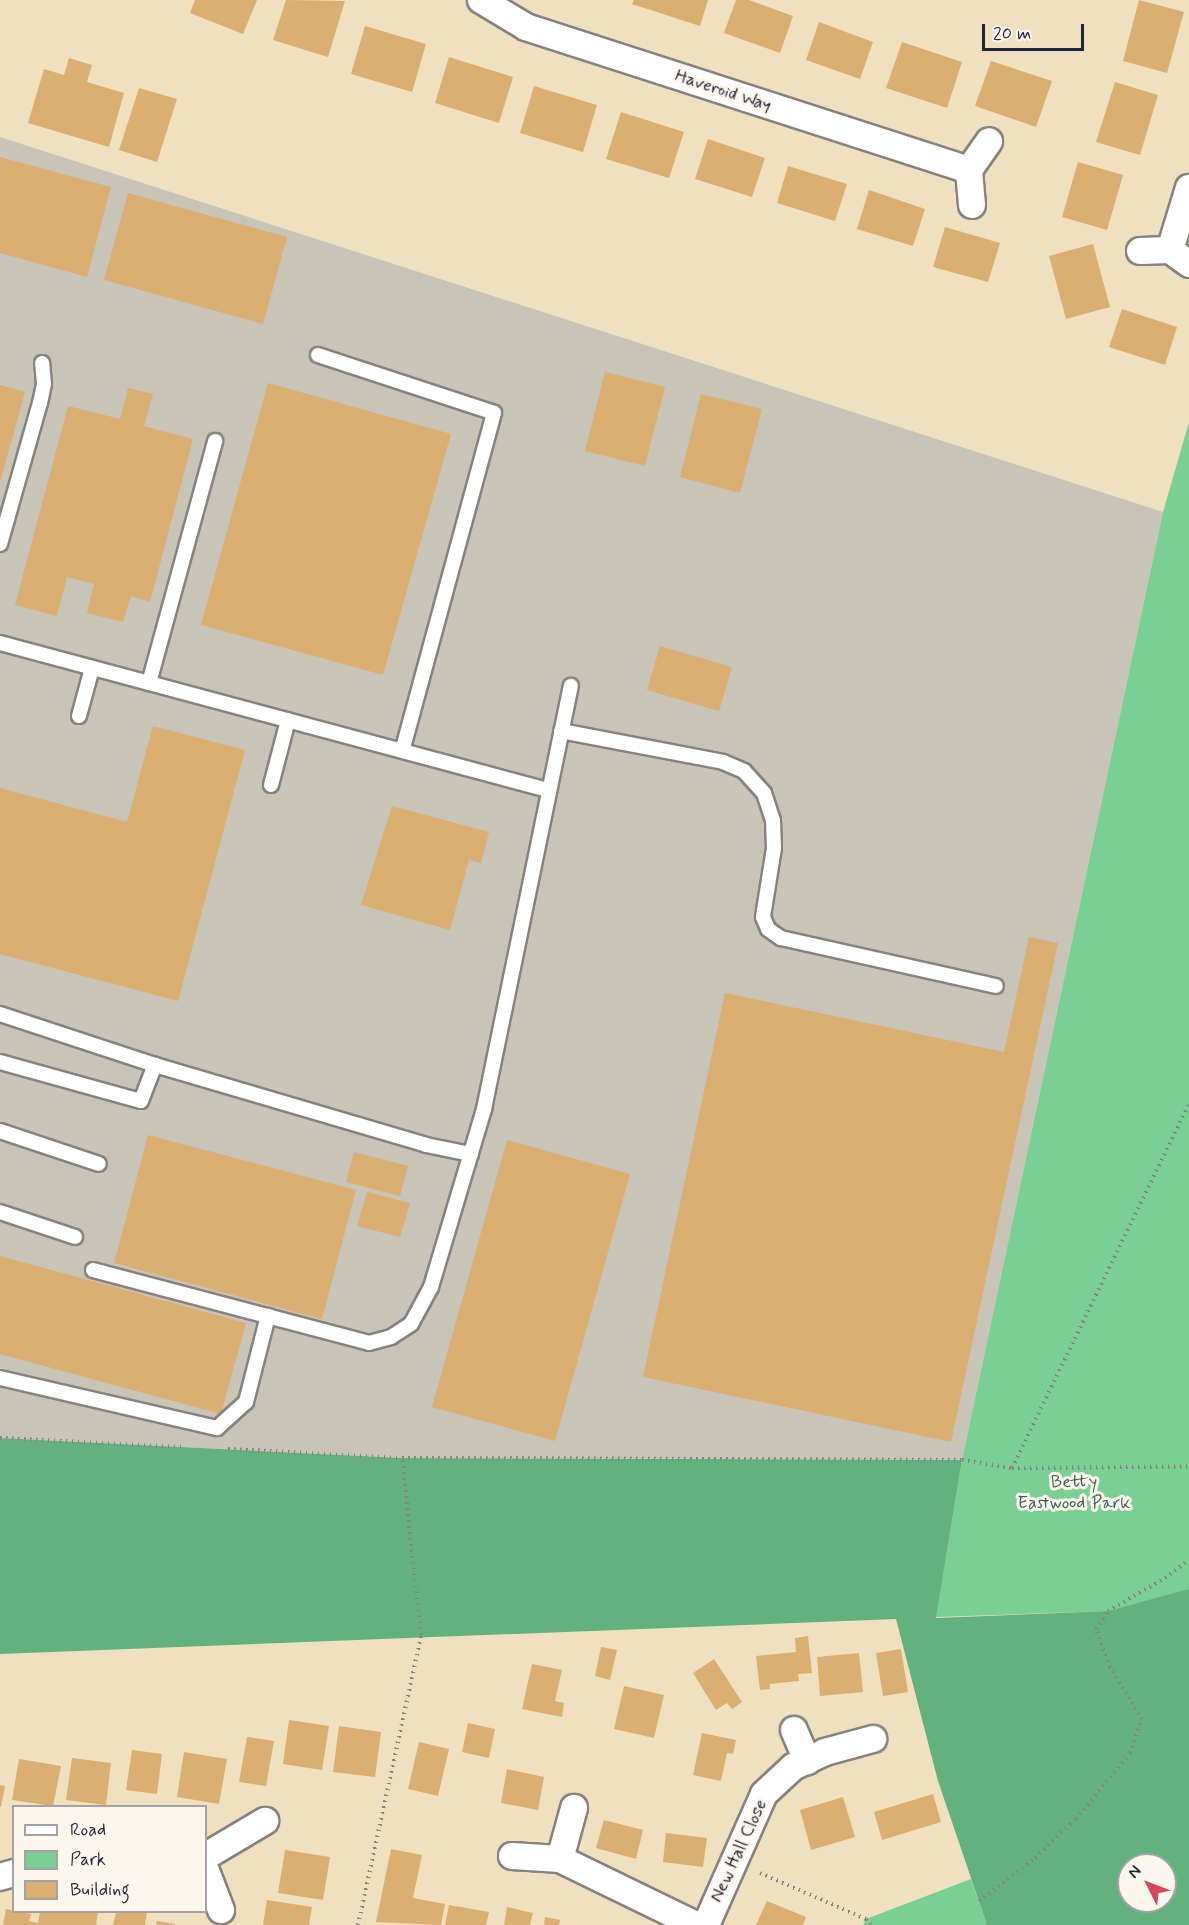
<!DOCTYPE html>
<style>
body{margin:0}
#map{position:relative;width:1189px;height:1925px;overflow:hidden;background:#efe0c0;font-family:Mynerve,sans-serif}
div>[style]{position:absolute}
.industrial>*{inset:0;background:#c8c4b8}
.green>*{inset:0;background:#7ad094}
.forest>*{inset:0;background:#63b27e}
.building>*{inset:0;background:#dbae71}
.path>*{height:4px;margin-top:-2px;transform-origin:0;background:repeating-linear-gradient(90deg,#88817e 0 1.5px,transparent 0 6px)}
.roads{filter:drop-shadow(2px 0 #88817e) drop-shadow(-2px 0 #88817e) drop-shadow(0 2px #88817e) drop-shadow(0 -2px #88817e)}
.lane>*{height:14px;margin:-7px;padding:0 7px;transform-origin:7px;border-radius:7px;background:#fff}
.street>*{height:26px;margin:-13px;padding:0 13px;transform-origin:13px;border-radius:13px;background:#fff}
span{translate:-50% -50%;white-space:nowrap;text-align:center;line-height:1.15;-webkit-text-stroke:6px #fbf7ec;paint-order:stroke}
.street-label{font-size:18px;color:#22223b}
.park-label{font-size:18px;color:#415f5a}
.legend{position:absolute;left:12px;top:1805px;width:195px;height:108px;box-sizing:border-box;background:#fbf7ec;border:2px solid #a4a2a5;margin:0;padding:8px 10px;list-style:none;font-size:18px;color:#22223b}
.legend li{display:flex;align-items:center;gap:12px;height:30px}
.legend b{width:30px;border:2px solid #a4a2a5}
.north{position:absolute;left:1117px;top:1853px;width:60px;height:60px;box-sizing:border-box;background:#fbf7ec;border:2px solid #a4a2a5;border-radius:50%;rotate:312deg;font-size:16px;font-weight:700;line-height:24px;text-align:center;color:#22223b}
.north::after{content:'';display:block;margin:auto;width:21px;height:27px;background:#d1495b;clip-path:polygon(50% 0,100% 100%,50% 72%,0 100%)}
.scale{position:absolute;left:982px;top:24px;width:102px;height:27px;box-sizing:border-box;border:3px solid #22223b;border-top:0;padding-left:8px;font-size:18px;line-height:21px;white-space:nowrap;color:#22223b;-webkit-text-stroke:4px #fbf7ec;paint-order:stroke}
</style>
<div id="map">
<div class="industrial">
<div style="clip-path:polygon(0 137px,1163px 512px,962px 1460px,402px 1458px,0 1438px)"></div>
</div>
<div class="green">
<div style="clip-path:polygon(1189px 422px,1189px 1590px,1108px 1611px,936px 1617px,962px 1460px,1163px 512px)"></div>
<div style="clip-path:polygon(971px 1879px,987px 1925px,863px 1925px,866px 1919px)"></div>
</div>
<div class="forest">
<div style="clip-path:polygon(evenodd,0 1438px,402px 1458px,962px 1460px,936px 1618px,1108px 1611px,1189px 1589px,1189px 1925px,987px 1925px,938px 1781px,896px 1619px,0 1654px,0 1438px,1129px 1865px,1165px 1865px,1165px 1901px,1129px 1901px,1129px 1865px)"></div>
</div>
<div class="building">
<div style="clip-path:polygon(195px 0,257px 0,243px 34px,190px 13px)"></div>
<div style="clip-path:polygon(286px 0,345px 1px,328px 57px,273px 40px)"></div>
<div style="clip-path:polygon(634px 0,708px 0,700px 26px,632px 4px)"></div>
<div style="clip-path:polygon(736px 0,749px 0,793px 16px,780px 53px,724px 33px)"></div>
<div style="clip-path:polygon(1139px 0,1184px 12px,1167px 73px,1123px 61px)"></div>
<div style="clip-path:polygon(819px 22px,873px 42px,860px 79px,806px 60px)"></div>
<div style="clip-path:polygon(365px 26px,426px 44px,412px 92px,351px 74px)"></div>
<div style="clip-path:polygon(902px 42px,962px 62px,947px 108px,886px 88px)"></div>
<div style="clip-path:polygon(449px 57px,513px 77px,499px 123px,435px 103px)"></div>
<div style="clip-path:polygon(69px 58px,92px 65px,87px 82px,124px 93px,109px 147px,28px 123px,44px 69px,64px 75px)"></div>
<div style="clip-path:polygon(991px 61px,1052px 81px,1036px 127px,975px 106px)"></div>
<div style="clip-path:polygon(1115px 82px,1158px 95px,1140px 155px,1096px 142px)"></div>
<div style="clip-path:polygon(534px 86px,597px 105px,583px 152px,520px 133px)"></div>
<div style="clip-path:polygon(139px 88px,177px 99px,157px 162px,119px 150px)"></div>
<div style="clip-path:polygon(621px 112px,684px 132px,669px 178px,606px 159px)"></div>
<div style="clip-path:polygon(708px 139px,765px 158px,752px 197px,695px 179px)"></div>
<div style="clip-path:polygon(0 157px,111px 187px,87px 277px,0 253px)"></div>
<div style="clip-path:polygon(1078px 162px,1123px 175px,1107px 230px,1062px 217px)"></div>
<div style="clip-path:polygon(788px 166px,847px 184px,835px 221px,777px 203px)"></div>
<div style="clip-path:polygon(869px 190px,925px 209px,913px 246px,857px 229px)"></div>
<div style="clip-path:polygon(128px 193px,287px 237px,263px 324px,104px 280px)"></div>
<div style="clip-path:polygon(945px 227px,1000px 243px,988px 282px,933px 267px)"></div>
<div style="clip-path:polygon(1093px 244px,1110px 307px,1066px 319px,1049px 256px)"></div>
<div style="clip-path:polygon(1122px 309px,1177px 327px,1165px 365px,1109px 347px)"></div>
<div style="clip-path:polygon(605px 372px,665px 387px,645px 466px,585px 451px)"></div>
<div style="clip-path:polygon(268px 383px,451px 434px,383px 675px,201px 625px)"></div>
<div style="clip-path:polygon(0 385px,25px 392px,1px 479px,0 479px)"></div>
<div style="clip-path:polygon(128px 388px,153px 394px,144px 426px,193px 439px,150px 602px,131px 596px,123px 622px,87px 613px,94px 584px,67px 577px,57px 616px,15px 605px,68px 406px,120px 419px)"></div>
<div style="clip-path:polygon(701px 394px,762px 409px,740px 493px,680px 477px)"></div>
<div style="clip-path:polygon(660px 646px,732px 667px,719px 711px,647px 690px)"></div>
<div style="clip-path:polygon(153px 726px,245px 750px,178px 1001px,0 954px,0 788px,127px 822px)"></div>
<div style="clip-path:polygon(392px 806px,489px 832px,481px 863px,469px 860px,450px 930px,361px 905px)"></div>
<div style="clip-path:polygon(1029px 937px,1058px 943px,951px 1442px,643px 1377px,725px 993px,1004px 1052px)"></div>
<div style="clip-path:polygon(148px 1135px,356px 1190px,322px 1319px,114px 1263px)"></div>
<div style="clip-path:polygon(507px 1140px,630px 1174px,555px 1441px,432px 1407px)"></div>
<div style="clip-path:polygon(354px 1152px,408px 1166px,400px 1196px,346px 1182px)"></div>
<div style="clip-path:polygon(367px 1192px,410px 1203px,400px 1237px,357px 1226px)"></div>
<div style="clip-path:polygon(0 1256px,246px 1323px,221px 1414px,0 1354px)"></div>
<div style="clip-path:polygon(808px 1636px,812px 1673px,798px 1674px,799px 1681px,770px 1684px,770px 1689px,760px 1690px,756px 1656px,796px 1652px,795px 1638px)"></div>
<div style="clip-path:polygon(601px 1647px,617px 1650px,610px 1680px,595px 1676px)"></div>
<div style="clip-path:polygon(901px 1649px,908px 1692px,883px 1696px,876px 1653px)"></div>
<div style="clip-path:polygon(859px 1653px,863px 1692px,820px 1696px,817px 1657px)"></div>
<div style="clip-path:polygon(714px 1659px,742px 1702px,732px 1709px,727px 1703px,716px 1710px,693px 1673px)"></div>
<div style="clip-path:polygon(532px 1664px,562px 1670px,555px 1701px,564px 1703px,562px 1717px,522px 1709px)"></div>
<div style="clip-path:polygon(624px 1686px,664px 1695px,654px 1738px,614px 1729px)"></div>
<div style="clip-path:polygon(289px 1720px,329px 1726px,322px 1770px,283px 1764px)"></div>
<div style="clip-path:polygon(468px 1723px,495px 1729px,489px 1758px,462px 1752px)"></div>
<div style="clip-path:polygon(339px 1726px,381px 1732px,375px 1777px,333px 1772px)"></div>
<div style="clip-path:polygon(702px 1733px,736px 1740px,733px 1754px,727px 1753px,721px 1781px,693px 1775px)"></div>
<div style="clip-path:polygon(247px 1737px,274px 1741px,266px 1786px,239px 1782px)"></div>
<div style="clip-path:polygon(419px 1742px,449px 1749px,438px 1796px,408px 1789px)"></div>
<div style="clip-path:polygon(132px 1750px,162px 1754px,157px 1794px,126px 1790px)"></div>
<div style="clip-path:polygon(184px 1752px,227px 1759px,219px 1804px,177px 1797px)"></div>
<div style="clip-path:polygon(72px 1758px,111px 1763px,106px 1805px,66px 1800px)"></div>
<div style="clip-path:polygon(19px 1759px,61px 1766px,53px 1806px,12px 1800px)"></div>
<div style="clip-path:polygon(507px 1769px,544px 1777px,538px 1810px,501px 1803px)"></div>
<div style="clip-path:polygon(0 1785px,5px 1786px,1px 1807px,0 1807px)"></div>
<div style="clip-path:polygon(933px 1794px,941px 1822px,882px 1840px,874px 1812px)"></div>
<div style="clip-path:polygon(843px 1797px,855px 1837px,811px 1850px,800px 1810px)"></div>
<div style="clip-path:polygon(604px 1820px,643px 1830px,636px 1859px,596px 1848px)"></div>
<div style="clip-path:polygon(666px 1833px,707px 1838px,703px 1867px,663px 1862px)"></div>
<div style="clip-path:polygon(391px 1849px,422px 1855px,413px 1898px,445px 1904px,441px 1925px,376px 1922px)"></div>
<div style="clip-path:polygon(285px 1850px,330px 1857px,323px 1900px,278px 1893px)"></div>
<div style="clip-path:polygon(267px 1900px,312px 1907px,309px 1925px,263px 1925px)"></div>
<div style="clip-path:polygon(767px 1901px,806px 1917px,803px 1925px,756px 1925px)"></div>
<div style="clip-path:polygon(449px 1905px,489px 1912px,486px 1925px,445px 1925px)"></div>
<div style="clip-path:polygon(507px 1907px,533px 1913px,530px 1925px,504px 1925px)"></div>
<div style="clip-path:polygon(6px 1909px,31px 1914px,29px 1921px,38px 1923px,40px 1912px,98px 1912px,96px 1925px,3px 1925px)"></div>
<div style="clip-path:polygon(116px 1912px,147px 1912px,145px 1925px,113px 1925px)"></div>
<div style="clip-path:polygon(545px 1917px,560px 1920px,559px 1925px,544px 1925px)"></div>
<div style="clip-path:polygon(157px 1921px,175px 1924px,175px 1925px,156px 1925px)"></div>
</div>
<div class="path">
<div style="left:0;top:1438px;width:182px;rotate:2.8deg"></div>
<div style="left:228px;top:1449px;width:174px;rotate:3deg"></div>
<div style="left:402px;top:1458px;width:560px;rotate:0.2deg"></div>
<div style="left:962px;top:1460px;width:51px;rotate:9.1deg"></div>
<div style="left:1012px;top:1468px;width:177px;rotate:-0.6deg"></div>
<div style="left:1012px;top:1468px;width:406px;rotate:-64.1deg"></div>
<div style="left:760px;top:1873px;width:116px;rotate:23.5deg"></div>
<div style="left:866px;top:1919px;width:8px;rotate:50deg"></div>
<div style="left:979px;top:1901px;width:71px;rotate:-37.5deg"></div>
<div style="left:1035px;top:1858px;width:57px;rotate:-43.6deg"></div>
<div style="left:1076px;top:1819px;width:85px;rotate:-50.7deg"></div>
<div style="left:1130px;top:1753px;width:36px;rotate:-71deg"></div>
<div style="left:1142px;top:1719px;width:61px;rotate:-121.6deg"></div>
<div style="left:1110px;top:1667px;width:40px;rotate:-110.2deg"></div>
<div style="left:1096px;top:1629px;width:22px;rotate:-56deg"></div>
<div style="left:1108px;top:1611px;width:66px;rotate:-30.1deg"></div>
<div style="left:1165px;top:1578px;width:30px;rotate:-37deg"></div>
<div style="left:358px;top:1925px;width:297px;rotate:-77.7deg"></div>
<div style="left:421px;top:1635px;width:178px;rotate:-96.1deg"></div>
</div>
<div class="roads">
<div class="lane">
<div style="left:318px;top:355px;width:185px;rotate:18.2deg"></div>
<div style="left:494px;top:413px;width:350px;rotate:105.2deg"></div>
<div style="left:0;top:544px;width:147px;rotate:-74.2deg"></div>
<div style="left:40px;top:403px;width:19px;rotate:-78deg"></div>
<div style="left:44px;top:384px;width:21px;rotate:-95deg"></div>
<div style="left:0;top:643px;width:567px;rotate:15.02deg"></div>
<div style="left:149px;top:683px;width:251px;rotate:-74.7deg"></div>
<div style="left:79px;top:716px;width:50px;rotate:-74.8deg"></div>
<div style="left:561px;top:731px;width:165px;rotate:10.8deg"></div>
<div style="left:723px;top:762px;width:23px;rotate:23deg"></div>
<div style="left:744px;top:771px;width:30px;rotate:48deg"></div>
<div style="left:764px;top:793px;width:28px;rotate:72deg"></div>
<div style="left:773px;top:820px;width:28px;rotate:88deg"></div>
<div style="left:774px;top:848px;width:70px;rotate:99.1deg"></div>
<div style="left:763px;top:917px;width:13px;rotate:67deg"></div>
<div style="left:768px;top:929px;width:16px;rotate:35deg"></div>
<div style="left:781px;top:938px;width:220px;rotate:12.6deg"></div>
<div style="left:271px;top:785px;width:67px;rotate:-75.3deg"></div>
<div style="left:0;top:1014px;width:163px;rotate:18.2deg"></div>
<div style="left:155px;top:1065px;width:283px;rotate:16.4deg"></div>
<div style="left:426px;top:1145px;width:46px;rotate:11.3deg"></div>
<div style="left:0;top:1062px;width:146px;rotate:15.5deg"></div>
<div style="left:141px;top:1101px;width:39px;rotate:-69deg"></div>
<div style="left:0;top:1131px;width:104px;rotate:18.4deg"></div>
<div style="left:0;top:1212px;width:79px;rotate:18.4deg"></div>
<div style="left:93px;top:1270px;width:285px;rotate:14.8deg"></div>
<div style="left:369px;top:1343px;width:23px;rotate:-15deg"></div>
<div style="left:391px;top:1337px;width:24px;rotate:-33deg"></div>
<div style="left:411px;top:1324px;width:42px;rotate:-61.6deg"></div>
<div style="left:431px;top:1287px;width:186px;rotate:-73.4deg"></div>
<div style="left:484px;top:1109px;width:432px;rotate:-78.4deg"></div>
<div style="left:0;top:1378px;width:223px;rotate:13deg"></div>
<div style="left:217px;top:1428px;width:39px;rotate:-42deg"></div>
<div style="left:246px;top:1402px;width:89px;rotate:-75.7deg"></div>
</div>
<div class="street">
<div style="left:481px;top:0;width:52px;rotate:31deg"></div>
<div style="left:526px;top:27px;width:466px;rotate:17.9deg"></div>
<div style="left:972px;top:205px;width:35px;rotate:-95deg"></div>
<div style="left:969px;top:170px;width:35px;rotate:-55deg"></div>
<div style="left:1170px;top:250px;width:65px;rotate:-73deg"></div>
<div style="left:1140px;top:251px;width:30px;rotate:-2deg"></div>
<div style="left:1170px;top:250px;width:24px;rotate:36deg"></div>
<div style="left:794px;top:1730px;width:34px;rotate:67deg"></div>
<div style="left:206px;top:1856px;width:69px;rotate:-30.7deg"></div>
<div style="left:512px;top:1856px;width:48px;rotate:3.6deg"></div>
<div style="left:560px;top:1859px;width:151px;rotate:25.9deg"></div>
<div style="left:560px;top:1859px;width:53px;rotate:-74.6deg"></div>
<div style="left:206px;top:1871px;width:42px;rotate:69deg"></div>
<div style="left:0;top:1877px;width:15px;rotate:-16deg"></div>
<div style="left:706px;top:1925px;width:143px;rotate:-66.1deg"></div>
<div style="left:764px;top:1794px;width:40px;rotate:-43deg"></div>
<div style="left:793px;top:1767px;width:35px;rotate:-25deg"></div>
<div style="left:825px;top:1752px;width:50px;rotate:-15.2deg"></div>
</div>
</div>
<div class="street-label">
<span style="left:723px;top:91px;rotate:18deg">Haveroid Way</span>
<span style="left:739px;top:1851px;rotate:-65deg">New Hall Close</span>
</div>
<div class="park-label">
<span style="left:1074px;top:1493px">Betty<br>Eastwood Park</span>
</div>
<ul class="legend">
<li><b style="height:8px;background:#fff"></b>Road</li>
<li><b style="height:16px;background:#7ad094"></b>Park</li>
<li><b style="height:16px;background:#dbae71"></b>Building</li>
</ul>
<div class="north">N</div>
<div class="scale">20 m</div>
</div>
